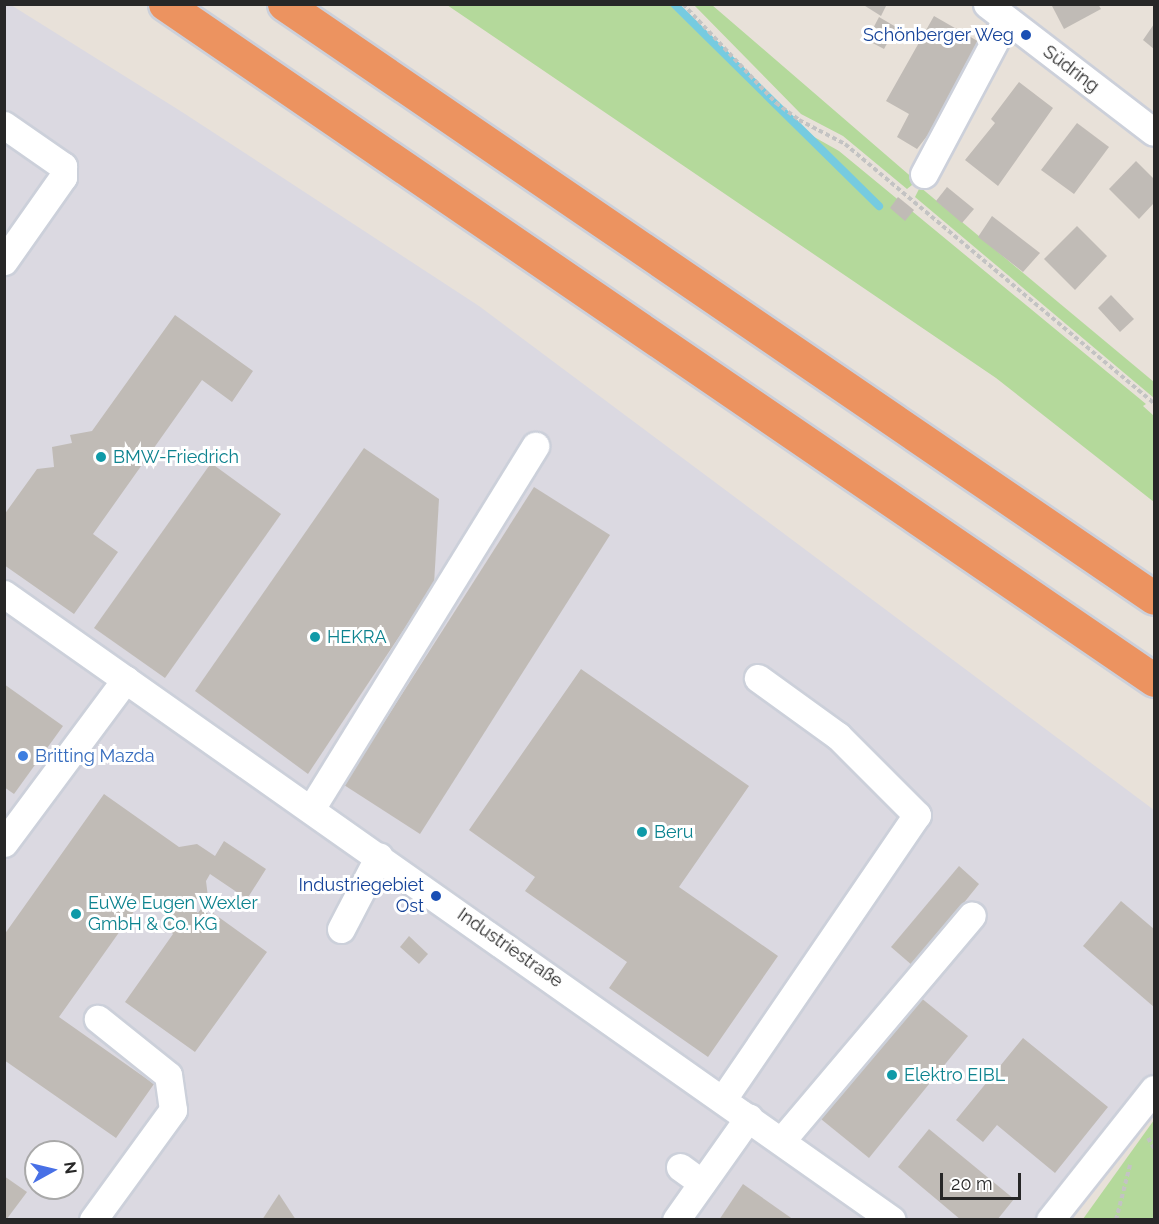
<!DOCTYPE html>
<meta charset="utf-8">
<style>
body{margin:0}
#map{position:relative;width:1159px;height:1224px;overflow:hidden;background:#e8e1d9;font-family:Raleway,sans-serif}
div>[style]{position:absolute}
.industrial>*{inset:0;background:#dbd9e1}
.green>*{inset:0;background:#b4d99b}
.stream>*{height:8px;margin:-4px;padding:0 4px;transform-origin:4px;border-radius:4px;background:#76cbe0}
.building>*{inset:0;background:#c0bbb6}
.path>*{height:4px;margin-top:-2px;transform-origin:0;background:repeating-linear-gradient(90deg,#c3c3c3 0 4.5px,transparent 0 7.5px)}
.roads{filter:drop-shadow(2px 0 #ccd0da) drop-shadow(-2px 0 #ccd0da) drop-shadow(0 2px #ccd0da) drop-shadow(0 -2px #ccd0da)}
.minor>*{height:27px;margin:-13.5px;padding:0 13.5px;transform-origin:13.5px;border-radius:13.5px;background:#fff}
.highway>*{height:33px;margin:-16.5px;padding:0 16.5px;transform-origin:16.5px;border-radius:16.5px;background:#ec9360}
.dots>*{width:16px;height:16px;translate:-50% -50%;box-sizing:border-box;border:3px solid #fff;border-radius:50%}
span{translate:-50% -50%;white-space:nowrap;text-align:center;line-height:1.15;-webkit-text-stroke:6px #fff;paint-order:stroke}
.transit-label{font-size:18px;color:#164399}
.right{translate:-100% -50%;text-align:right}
.street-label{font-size:18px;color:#272727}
.culture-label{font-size:18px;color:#0d838f}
.left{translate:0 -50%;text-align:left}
.shop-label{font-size:18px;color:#366cbe}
.frame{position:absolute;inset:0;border:6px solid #272727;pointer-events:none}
.north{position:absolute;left:24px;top:1140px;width:60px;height:60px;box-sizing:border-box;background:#fff;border:2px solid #a9a9a9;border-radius:50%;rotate:82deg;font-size:16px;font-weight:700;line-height:24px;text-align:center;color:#272727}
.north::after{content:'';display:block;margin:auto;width:21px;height:27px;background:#4870e6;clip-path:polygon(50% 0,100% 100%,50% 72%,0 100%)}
.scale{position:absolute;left:940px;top:1173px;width:81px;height:27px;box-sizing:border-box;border:3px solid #272727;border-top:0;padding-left:8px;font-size:18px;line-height:21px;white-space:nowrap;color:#272727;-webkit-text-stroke:4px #fff;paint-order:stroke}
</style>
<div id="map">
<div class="industrial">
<div style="clip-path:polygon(evenodd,5px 5px,11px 5px,182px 112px,479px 306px,1154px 810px,1154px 1096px,1073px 1219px,5px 1220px,5px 5px,36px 1152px,72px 1152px,72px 1188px,36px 1188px,36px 1152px)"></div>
</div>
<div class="green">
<div style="clip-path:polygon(447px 5px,670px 5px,793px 125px,839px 151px,1146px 404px,1143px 406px,1154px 416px,1154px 502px,996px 378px)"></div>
<div style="clip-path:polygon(694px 5px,712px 5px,915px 180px,912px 185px,907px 189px,843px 136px,801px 114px)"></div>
<div style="clip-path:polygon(920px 187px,1154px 382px,1154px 398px,915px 197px)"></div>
<div style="clip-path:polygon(1154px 1120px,1154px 1219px,1083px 1219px)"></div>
</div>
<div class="stream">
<div style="left:674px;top:4px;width:288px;rotate:44.6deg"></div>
</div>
<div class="building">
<div style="clip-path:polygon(862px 4px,887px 4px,881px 16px)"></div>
<div style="clip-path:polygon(1051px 4px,1098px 4px,1101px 9px,1064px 29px)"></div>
<div style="clip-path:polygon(934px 16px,981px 43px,934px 127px,917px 149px,897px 137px,909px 114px,886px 101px)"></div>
<div style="clip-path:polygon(879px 17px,896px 27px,884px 49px,867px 40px)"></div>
<div style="clip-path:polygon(1154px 24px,1154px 49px,1143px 40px)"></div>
<div style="clip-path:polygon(1019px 82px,1053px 108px,998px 186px,965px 160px,995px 123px,991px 119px)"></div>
<div style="clip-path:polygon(1077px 123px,1109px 147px,1074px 194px,1041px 170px)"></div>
<div style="clip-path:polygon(1136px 161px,1154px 179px,1154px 203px,1139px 219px,1109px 189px)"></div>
<div style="clip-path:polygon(947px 187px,974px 209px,962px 223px,936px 201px)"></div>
<div style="clip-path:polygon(898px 197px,914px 210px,905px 221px,890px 208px)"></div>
<div style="clip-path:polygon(992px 216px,1040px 253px,1023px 272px,978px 237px)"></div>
<div style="clip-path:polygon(1077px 226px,1107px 256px,1075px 290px,1044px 259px)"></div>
<div style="clip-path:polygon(1111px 295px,1134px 319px,1120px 332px,1098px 308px)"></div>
<div style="clip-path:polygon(175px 315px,253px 371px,232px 402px,202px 380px,93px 534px,118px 552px,74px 614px,4px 565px,4px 515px,37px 469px,54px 467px,52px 447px,72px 443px,70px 435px,92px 431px)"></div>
<div style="clip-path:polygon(364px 448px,439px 499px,434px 584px,308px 774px,195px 691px)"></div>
<div style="clip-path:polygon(211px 463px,281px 514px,165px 678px,94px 628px)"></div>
<div style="clip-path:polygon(534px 487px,610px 535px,420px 834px,344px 785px)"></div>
<div style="clip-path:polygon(581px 669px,749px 786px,679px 887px,778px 956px,708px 1057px,609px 988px,627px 962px,525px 891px,535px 877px,469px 830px)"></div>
<div style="clip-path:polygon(4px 684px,63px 726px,14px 794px,4px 787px)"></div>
<div style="clip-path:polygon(104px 794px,179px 847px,197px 844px,215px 856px,224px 841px,266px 869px,247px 899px,210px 874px,206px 881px,208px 897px,185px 901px,198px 913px,201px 909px,211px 916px,213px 913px,267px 952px,195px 1052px,125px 1002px,173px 934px,165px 925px,164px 911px,171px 903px,147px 893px,59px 1017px,154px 1084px,116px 1138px,4px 1060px,4px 935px)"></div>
<div style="clip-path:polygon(959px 866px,979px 884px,913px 966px,891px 947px)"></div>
<div style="clip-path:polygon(1121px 901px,1154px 929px,1154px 1007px,1083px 946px)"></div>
<div style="clip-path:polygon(409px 936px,428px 954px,419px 964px,400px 947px)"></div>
<div style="clip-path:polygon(915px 993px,968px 1036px,869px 1158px,816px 1115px)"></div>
<div style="clip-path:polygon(1023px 1038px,1108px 1107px,1055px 1173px,997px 1125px,983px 1142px,956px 1120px)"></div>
<div style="clip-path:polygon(929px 1129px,1014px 1199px,997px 1220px,961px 1220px,898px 1167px)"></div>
<div style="clip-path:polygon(4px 1176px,27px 1192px,6px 1220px,4px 1220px)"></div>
<div style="clip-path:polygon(743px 1184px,794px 1220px,719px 1220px)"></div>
<div style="clip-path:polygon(279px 1194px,296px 1220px,262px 1220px)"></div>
</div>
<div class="path">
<div style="left:683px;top:4px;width:136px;rotate:46.8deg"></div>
<div style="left:776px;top:103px;width:29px;rotate:36deg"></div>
<div style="left:799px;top:120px;width:52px;rotate:27.6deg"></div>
<div style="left:845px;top:144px;width:403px;rotate:40deg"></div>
<div style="left:1148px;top:1138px;width:12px;rotate:59deg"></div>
<div style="left:1116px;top:1220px;width:57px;rotate:-75.7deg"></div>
</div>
<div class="roads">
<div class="minor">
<div style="left:987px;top:4px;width:210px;rotate:37.5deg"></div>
<div style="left:4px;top:125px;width:72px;rotate:34.8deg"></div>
<div style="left:63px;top:166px;width:11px;rotate:90deg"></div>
<div style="left:63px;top:177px;width:103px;rotate:125.1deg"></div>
<div style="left:924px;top:174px;width:174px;rotate:-62deg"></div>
<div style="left:4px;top:594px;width:1086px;rotate:35.18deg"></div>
<div style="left:311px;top:809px;width:427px;rotate:-58.3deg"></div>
<div style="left:4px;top:843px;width:204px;rotate:-53.4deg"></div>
<div style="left:341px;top:929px;width:82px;rotate:-62.5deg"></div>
<div style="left:723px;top:1099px;width:344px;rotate:-55.7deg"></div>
<div style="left:917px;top:815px;width:112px;rotate:-135deg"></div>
<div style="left:838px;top:736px;width:99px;rotate:-144.1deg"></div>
<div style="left:782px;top:1140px;width:294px;rotate:-49.8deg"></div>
<div style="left:680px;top:1167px;width:27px;rotate:36deg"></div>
<div style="left:93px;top:1220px;width:136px;rotate:-54deg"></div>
<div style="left:173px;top:1110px;width:35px;rotate:-98deg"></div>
<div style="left:168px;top:1075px;width:90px;rotate:-141.3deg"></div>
<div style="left:676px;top:1220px;width:126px;rotate:-54.7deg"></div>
<div style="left:1050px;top:1220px;width:167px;rotate:-51.6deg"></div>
</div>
<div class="highway">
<div style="left:165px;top:4px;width:1198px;rotate:34.35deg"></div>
<div style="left:284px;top:4px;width:1053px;rotate:34.32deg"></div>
</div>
</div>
<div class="dots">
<div style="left:1026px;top:35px;background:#1a4fb4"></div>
<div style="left:101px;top:457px;background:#0f9aa8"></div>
<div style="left:315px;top:637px;background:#0f9aa8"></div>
<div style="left:23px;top:756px;background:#3f7fe0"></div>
<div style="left:642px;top:832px;background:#0f9aa8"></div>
<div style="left:436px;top:896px;background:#1a4fb4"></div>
<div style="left:76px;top:914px;background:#0f9aa8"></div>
<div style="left:892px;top:1075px;background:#0f9aa8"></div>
</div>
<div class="transit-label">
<span class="right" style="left:1014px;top:35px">Schönberger Weg</span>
<span class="right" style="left:424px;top:896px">Industriegebiet<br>Ost</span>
</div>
<div class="street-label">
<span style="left:1071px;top:69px;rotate:37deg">Südring</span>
<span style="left:510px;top:948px;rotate:35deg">Industriestraße</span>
</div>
<div class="culture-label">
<span class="left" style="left:113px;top:457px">BMW-Friedrich</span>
<span class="left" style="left:327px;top:637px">HEKRA</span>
<span class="left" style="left:654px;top:832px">Beru</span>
<span class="left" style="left:88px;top:914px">EuWe Eugen Wexler<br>GmbH &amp; Co. KG</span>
<span class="left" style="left:904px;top:1075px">Elektro EIBL</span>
</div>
<div class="shop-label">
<span class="left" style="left:35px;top:756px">Britting Mazda</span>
</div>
<div class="frame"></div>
<div class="north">N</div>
<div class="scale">20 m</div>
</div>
